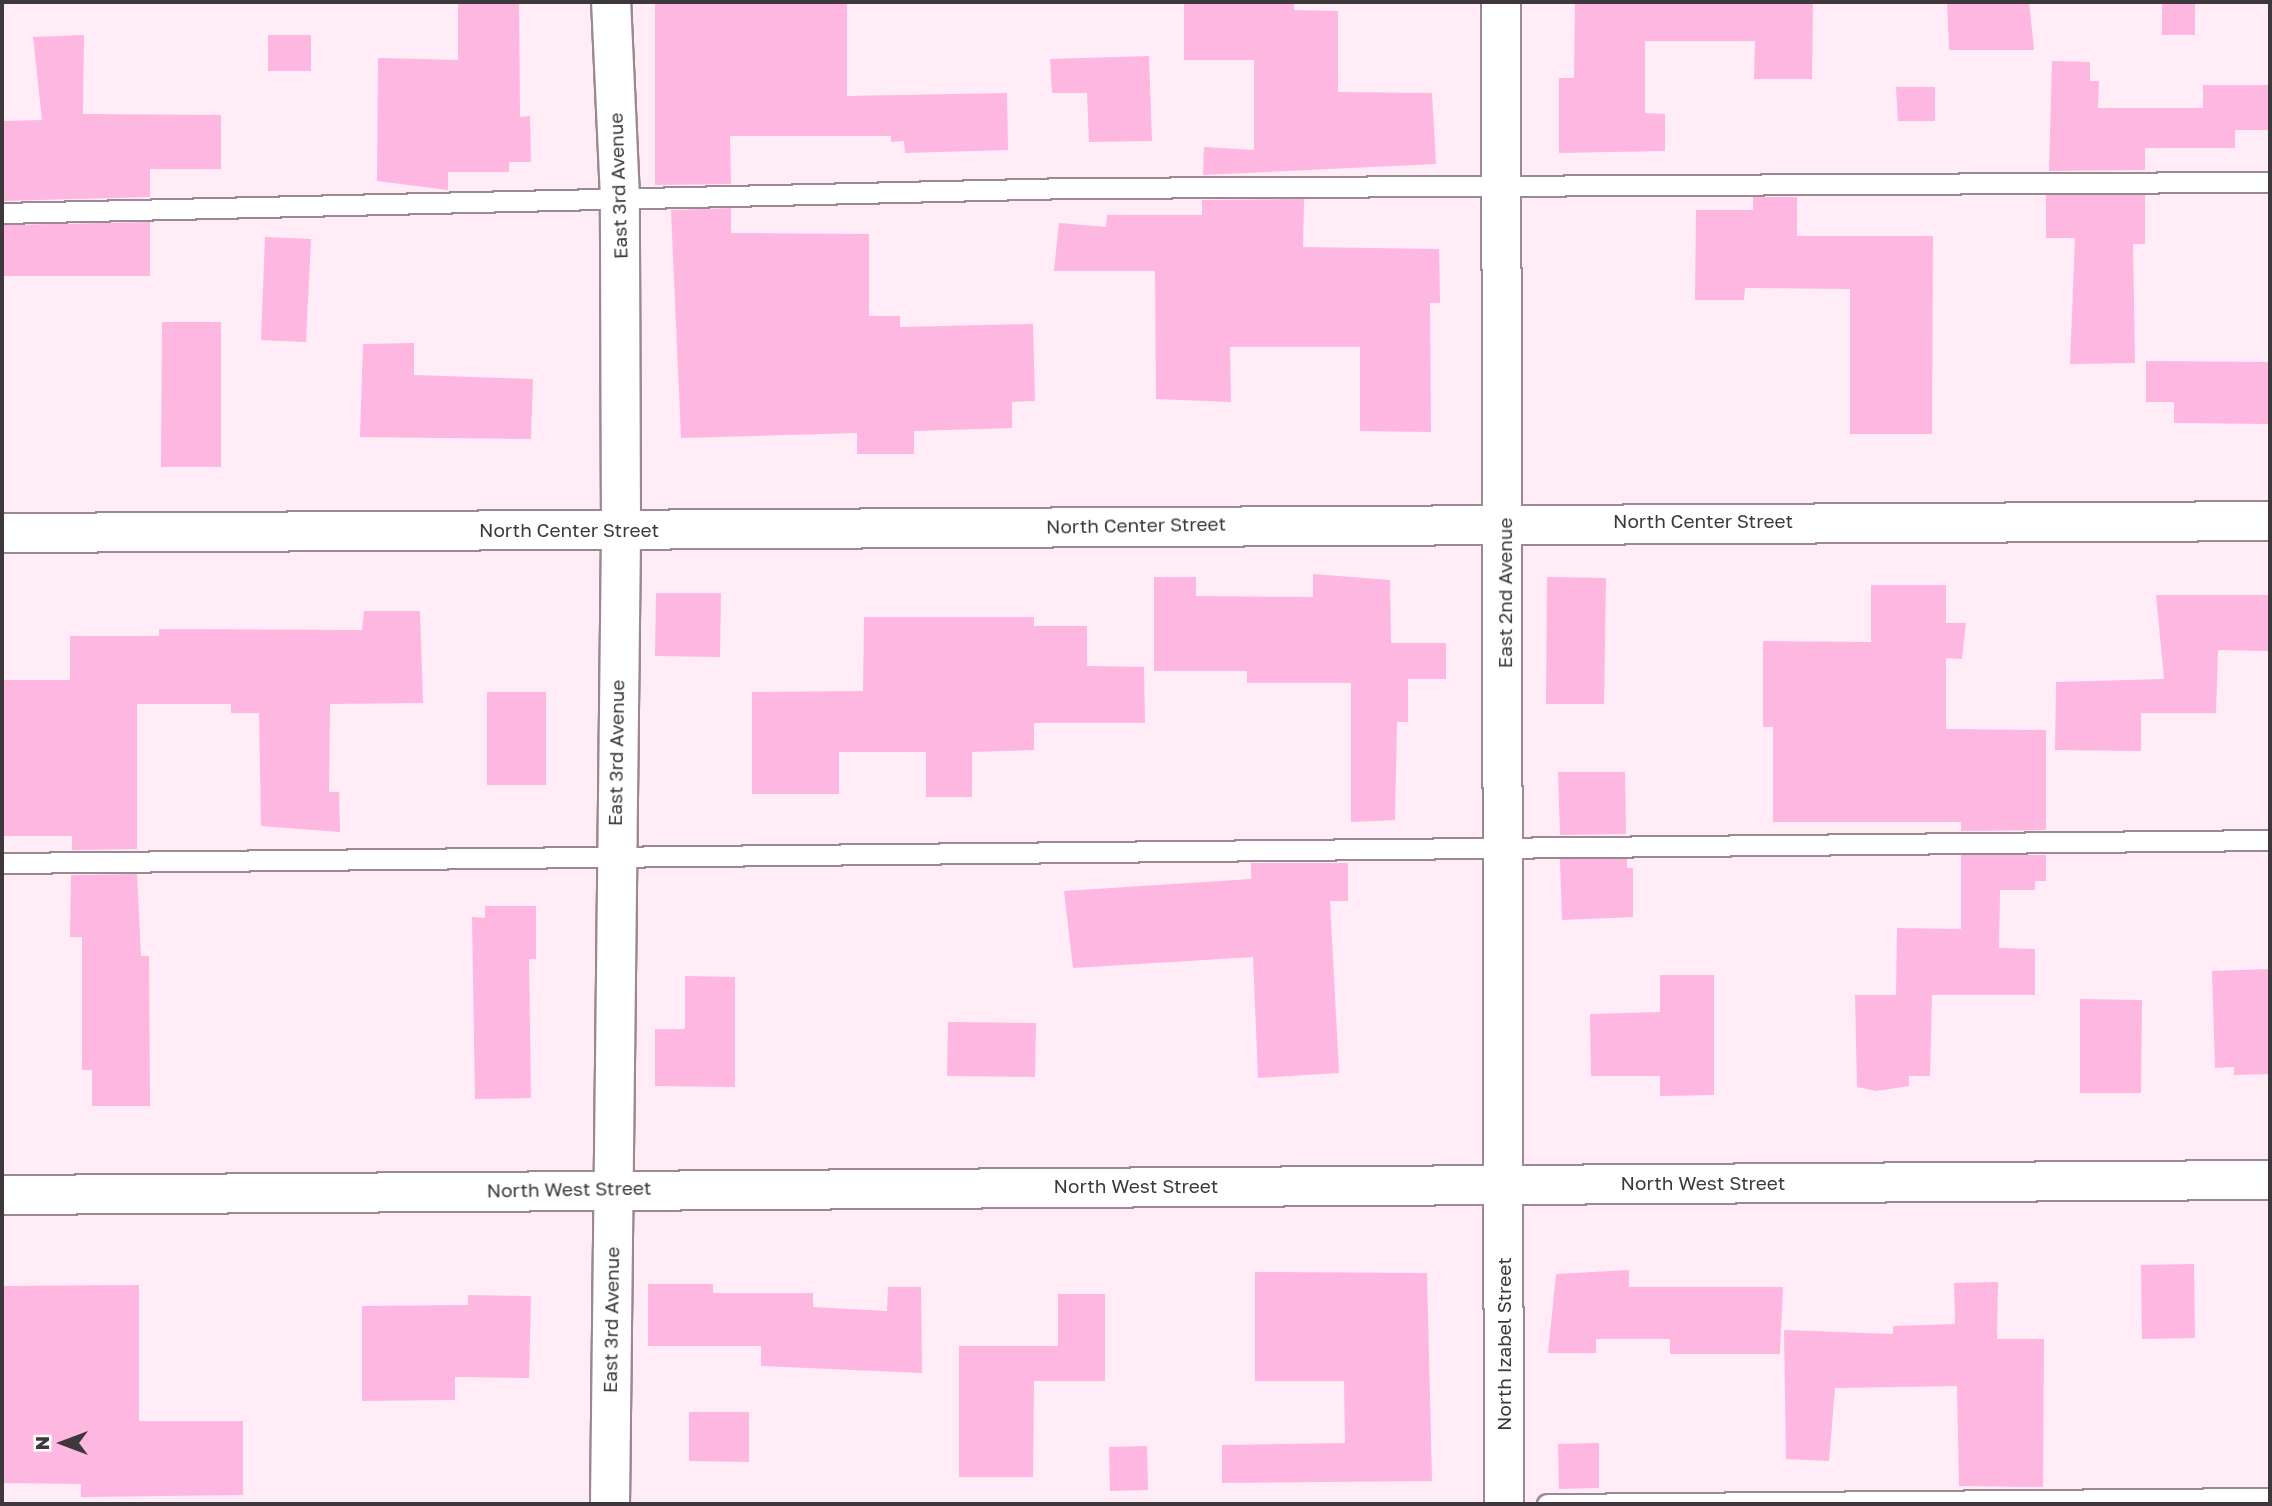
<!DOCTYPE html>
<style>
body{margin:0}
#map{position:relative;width:2272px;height:1506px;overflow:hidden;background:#ffecf7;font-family:"Golos Text",sans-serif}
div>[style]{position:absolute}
.building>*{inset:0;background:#fdb7e1}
.roads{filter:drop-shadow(2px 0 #9a8892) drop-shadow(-2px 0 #9a8892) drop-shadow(0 2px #9a8892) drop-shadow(0 -2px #9a8892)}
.service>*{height:19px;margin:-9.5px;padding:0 9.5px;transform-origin:9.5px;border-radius:9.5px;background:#fff}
.minor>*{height:38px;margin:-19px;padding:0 19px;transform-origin:19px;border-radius:19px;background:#fff}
.tertiary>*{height:38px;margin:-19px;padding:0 19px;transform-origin:19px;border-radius:19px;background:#fff}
span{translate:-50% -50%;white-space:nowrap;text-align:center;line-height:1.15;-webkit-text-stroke:7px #fff;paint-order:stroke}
.street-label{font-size:19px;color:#3e373b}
.frame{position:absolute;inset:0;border:4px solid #3e373b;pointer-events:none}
.north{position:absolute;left:28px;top:1408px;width:70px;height:70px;-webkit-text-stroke:5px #fff;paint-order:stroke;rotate:270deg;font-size:19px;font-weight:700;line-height:28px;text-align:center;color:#3e373b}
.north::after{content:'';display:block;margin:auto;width:24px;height:32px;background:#3e373b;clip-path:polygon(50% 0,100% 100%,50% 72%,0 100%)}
</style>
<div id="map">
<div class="building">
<div style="clip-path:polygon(458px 2px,519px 2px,520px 117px,530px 116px,531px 162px,509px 162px,509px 172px,448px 172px,448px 190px,377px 181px,378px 58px,458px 60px)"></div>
<div style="clip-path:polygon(655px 2px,847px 2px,847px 96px,1007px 93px,1008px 150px,905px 153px,904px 141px,891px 142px,891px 136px,730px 136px,731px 184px,655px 185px)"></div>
<div style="clip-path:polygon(1184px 2px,1294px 2px,1294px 10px,1338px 11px,1338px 92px,1432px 93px,1436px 164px,1203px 175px,1204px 147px,1254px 150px,1254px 60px,1184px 60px)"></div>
<div style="clip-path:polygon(1575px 2px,1813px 2px,1812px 79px,1754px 79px,1755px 41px,1645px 41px,1645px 113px,1665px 114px,1665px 151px,1559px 153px,1559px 78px,1574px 78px)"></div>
<div style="clip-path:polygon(1947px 2px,2029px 2px,2034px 50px,1949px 50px)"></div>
<div style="clip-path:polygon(2162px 2px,2195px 2px,2195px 35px,2162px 35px)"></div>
<div style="clip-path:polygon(84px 35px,83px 114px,221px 115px,221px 169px,150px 169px,150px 197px,2px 201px,2px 121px,42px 120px,33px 37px)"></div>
<div style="clip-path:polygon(268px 35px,311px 35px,311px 71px,268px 71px)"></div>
<div style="clip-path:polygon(1149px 56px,1152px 141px,1089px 142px,1087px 93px,1052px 93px,1050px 59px)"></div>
<div style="clip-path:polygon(2052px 61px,2090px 62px,2090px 81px,2099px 81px,2098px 108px,2203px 108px,2203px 85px,2270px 85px,2270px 130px,2235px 130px,2235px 148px,2145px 148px,2145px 170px,2049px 171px)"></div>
<div style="clip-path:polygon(1896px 87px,1935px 87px,1935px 121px,1898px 121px)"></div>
<div style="clip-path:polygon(2046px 195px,2145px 195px,2145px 244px,2133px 244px,2135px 363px,2070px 364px,2075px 238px,2046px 238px)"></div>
<div style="clip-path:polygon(1753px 197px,1797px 197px,1797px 236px,1933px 236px,1932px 434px,1850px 434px,1850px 289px,1745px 288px,1744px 300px,1695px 300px,1696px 210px,1753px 210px)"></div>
<div style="clip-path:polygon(1304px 199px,1303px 247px,1439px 249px,1440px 303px,1430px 303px,1431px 432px,1360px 431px,1360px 347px,1230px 347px,1231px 402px,1156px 399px,1155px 271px,1054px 271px,1059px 223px,1106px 227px,1107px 215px,1202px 215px,1202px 200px)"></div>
<div style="clip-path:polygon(731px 208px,731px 233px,869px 234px,869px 316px,900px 316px,900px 327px,1033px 324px,1035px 401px,1012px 402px,1012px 428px,914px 431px,914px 454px,857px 454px,857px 433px,681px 438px,671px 210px)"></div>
<div style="clip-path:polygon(150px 222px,150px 276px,2px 276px,2px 225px)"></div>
<div style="clip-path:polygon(265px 237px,311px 239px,306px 342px,261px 340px)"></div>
<div style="clip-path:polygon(162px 322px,221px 322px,221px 467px,161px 467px)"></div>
<div style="clip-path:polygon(414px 343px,414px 375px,533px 379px,531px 439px,360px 437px,363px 344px)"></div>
<div style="clip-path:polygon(2146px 361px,2270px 362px,2270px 424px,2174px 423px,2174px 402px,2146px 402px)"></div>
<div style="clip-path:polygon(1313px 574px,1390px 580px,1391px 643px,1446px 643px,1446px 679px,1408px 679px,1408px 722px,1397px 722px,1395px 820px,1351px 822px,1351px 683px,1247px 683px,1247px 671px,1154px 671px,1154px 577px,1196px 577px,1196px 596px,1313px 597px)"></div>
<div style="clip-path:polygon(1547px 577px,1606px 578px,1604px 704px,1546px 704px)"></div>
<div style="clip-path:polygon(1871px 585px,1946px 585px,1946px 623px,1966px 623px,1962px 659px,1946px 658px,1946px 729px,2046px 730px,2046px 830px,1961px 831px,1961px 822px,1773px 822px,1773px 727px,1763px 727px,1763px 641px,1871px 642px)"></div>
<div style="clip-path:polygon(656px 593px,721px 593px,720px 657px,655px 656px)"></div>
<div style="clip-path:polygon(2156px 595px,2270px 595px,2270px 651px,2218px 650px,2216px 713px,2141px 713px,2141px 751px,2055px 750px,2056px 682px,2164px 679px)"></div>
<div style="clip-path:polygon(364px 611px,420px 611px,423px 703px,330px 704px,329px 792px,339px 792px,340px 832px,261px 826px,259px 713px,231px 713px,231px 704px,137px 704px,137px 849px,72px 850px,72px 836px,2px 836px,2px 680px,70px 680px,70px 636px,159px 636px,159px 629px,362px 630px)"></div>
<div style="clip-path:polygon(864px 617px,1034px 617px,1034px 626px,1087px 626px,1087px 666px,1144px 667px,1145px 723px,1034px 723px,1034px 750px,972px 752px,972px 797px,926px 797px,926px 752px,839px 752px,839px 794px,752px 794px,752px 692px,863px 691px)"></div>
<div style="clip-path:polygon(487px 692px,546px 692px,546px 785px,487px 785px)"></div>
<div style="clip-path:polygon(1558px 772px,1625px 772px,1626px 834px,1560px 835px)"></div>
<div style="clip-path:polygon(1961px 855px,2046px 855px,2046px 881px,2035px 881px,2035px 890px,2000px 890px,1999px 948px,2035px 949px,2035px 995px,1932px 995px,1930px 1076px,1909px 1076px,1909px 1086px,1876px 1091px,1857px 1087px,1855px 995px,1896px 995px,1897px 928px,1961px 929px)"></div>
<div style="clip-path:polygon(1560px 859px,1627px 859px,1627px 868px,1633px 868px,1633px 917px,1562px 920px)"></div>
<div style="clip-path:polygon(1251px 863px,1348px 863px,1348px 901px,1330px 901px,1339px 1073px,1258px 1078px,1253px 957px,1073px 968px,1064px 891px,1251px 879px)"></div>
<div style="clip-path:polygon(137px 874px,141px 956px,149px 956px,150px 1106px,92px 1106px,92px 1070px,82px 1070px,82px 937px,70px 937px,71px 875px)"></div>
<div style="clip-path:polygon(485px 906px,536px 906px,536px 959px,529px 959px,531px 1098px,475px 1099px,472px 917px,485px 918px)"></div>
<div style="clip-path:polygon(2270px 969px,2270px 1074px,2234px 1075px,2234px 1067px,2215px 1068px,2212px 971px)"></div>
<div style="clip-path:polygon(1660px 975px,1714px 975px,1714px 1095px,1660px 1096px,1660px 1076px,1591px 1076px,1590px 1014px,1660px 1012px)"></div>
<div style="clip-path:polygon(685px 976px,735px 977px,735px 1087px,655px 1086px,655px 1029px,685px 1029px)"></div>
<div style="clip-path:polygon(2080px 999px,2142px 1000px,2141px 1093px,2080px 1093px)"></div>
<div style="clip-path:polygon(948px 1022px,1036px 1023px,1035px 1077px,947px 1076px)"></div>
<div style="clip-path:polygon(2194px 1264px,2195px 1338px,2142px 1339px,2141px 1265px)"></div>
<div style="clip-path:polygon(1629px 1270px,1629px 1287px,1783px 1287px,1780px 1354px,1670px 1354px,1670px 1339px,1596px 1339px,1596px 1353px,1548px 1353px,1556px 1274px)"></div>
<div style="clip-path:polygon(1255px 1272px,1427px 1273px,1432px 1481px,1222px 1483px,1222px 1445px,1345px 1443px,1344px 1381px,1255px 1381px)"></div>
<div style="clip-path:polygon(1998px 1282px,1997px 1339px,2044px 1339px,2043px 1487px,1959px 1486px,1957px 1386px,1835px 1388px,1829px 1461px,1786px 1459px,1784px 1330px,1893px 1334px,1893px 1326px,1955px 1324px,1954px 1283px)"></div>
<div style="clip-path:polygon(648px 1284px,713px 1284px,713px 1293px,813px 1293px,813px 1307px,887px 1311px,888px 1287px,921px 1287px,922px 1373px,761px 1366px,761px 1346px,648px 1346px)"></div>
<div style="clip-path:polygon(139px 1285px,139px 1421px,243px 1421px,243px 1495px,81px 1497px,81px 1484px,2px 1483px,2px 1286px)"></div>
<div style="clip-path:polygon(1058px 1294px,1105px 1294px,1105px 1381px,1034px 1381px,1033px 1477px,959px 1477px,959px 1346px,1058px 1346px)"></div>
<div style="clip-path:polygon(468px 1295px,531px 1296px,529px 1378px,455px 1377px,455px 1400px,362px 1401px,362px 1306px,468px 1305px)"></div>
<div style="clip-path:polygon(689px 1412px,749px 1412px,749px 1462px,689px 1461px)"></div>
<div style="clip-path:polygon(1599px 1443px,1599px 1488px,1559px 1489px,1558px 1444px)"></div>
<div style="clip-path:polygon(1147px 1446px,1148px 1490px,1110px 1491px,1109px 1447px)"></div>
</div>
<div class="roads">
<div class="service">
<div style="left:2px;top:213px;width:1070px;rotate:-1.34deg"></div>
<div style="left:1072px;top:188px;width:1198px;rotate:-0.29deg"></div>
<div style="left:2px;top:863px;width:2268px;rotate:-0.58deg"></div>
<div style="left:1547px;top:1504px;width:723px;rotate:-0.48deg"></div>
</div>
<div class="minor">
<div style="left:1501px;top:2px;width:1502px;rotate:89.89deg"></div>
<div style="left:2px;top:533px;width:2268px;rotate:-0.3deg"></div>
<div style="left:610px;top:1504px;width:974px;rotate:-89.35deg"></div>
<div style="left:621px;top:530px;width:332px;rotate:-90.2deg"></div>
<div style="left:620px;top:198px;width:196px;rotate:-92.6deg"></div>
</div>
<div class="tertiary">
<div style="left:2px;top:1195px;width:2268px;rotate:-0.38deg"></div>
</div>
</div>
<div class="street-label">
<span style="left:618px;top:186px;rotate:-92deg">East 3rd Avenue</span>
<span style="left:1703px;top:521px">North Center Street</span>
<span style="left:1136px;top:525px;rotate:-1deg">North Center Street</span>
<span style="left:569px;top:530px">North Center Street</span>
<span style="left:1505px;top:593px;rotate:-90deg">East 2nd Avenue</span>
<span style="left:616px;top:753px;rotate:-89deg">East 3rd Avenue</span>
<span style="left:1703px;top:1183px">North West Street</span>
<span style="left:1136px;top:1186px">North West Street</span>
<span style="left:569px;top:1189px;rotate:-1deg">North West Street</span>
<span style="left:611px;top:1320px;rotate:-89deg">East 3rd Avenue</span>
<span style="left:1504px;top:1344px;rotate:-90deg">North Izabel Street</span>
</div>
<div class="frame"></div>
<div class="north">N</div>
</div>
